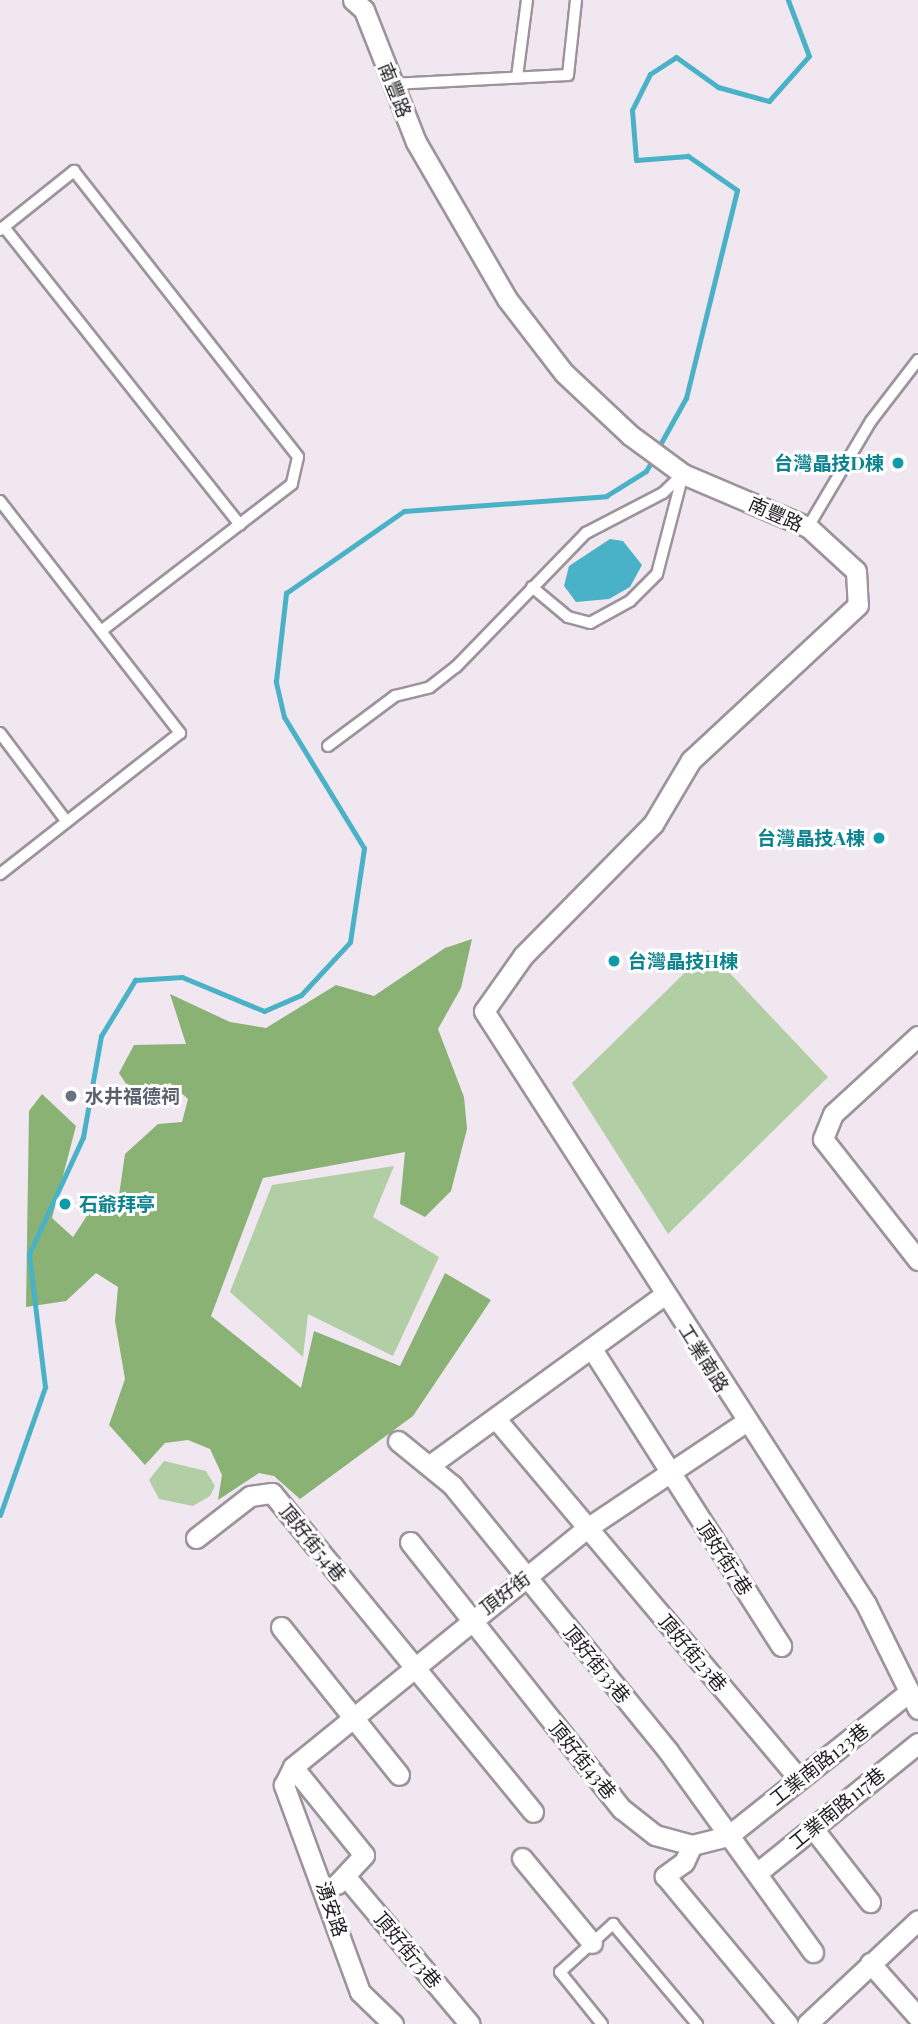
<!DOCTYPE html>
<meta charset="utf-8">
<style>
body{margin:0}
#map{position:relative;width:918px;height:2024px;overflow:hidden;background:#f1e7f1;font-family:"Playfair Display","Noto Sans TC",serif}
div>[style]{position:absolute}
.green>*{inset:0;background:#b2cea4}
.forest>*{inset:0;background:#89b274}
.water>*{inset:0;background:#4ab2c6}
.stream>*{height:5px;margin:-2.5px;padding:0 2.5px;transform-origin:2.5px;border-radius:2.5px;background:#4ab2c6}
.roads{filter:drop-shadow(2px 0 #9d939c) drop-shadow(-2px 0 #9d939c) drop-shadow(0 2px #9d939c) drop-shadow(0 -2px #9d939c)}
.lane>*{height:10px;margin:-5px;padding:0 5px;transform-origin:5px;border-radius:5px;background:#fff}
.street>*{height:19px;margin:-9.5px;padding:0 9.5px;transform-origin:9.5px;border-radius:9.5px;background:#fff}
.dots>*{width:19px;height:19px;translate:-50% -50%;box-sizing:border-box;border:4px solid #fff;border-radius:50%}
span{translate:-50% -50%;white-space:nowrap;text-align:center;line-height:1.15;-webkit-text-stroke:6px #fff;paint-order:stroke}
.street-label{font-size:19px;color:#1f1c1f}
.culture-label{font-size:19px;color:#0d838f;font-weight:700}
.right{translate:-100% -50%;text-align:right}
.left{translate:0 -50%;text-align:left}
.worship-label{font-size:19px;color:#5b616d;font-weight:700}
</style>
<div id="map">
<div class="green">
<div style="clip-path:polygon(708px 950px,828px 1077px,668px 1234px,572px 1083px)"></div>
<div style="clip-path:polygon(394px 1166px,373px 1217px,439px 1257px,393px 1356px,308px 1314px,303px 1357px,230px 1292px,272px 1185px)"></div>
<div style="clip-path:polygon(164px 1461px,206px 1471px,215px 1486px,210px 1496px,193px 1506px,159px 1499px,149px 1480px)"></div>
</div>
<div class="forest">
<div style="clip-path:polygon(472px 939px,461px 988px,438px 1029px,464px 1097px,467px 1129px,451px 1191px,425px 1217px,400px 1204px,405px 1152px,263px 1178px,211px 1316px,301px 1388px,314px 1331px,400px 1366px,445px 1273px,491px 1300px,413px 1416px,300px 1499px,274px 1476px,259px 1473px,218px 1500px,222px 1475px,210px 1449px,188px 1440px,165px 1443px,145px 1465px,109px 1425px,125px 1379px,115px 1321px,118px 1287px,96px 1273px,66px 1301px,26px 1307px,29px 1111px,42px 1094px,76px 1126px,52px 1218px,73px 1237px,94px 1205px,119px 1195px,125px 1154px,158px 1124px,182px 1122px,188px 1099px,170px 1083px,134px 1096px,119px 1073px,134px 1045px,186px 1044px,170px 994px,230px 1022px,266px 1028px,336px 985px,374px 996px,445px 948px)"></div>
</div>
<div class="water">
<div style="clip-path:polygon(610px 539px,623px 541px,642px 565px,630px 587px,609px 599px,576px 602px,564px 586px,569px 566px)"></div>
</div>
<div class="stream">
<div style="left:657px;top:450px;width:60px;rotate:-60.9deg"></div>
<div style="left:686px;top:398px;width:214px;rotate:-76.2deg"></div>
<div style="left:737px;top:190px;width:60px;rotate:-145.2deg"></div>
<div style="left:688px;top:156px;width:52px;rotate:175.6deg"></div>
<div style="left:636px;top:160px;width:50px;rotate:-94.6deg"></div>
<div style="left:632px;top:110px;width:40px;rotate:-63.4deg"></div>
<div style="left:650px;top:74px;width:31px;rotate:-33deg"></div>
<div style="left:676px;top:57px;width:52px;rotate:35.5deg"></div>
<div style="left:718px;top:87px;width:53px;rotate:15.4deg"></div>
<div style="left:769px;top:101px;width:60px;rotate:-48.4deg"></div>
<div style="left:809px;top:56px;width:60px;rotate:-110.6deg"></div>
<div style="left:0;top:1515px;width:136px;rotate:-70.6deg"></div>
<div style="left:45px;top:1387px;width:134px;rotate:-96.9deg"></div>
<div style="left:29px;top:1254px;width:129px;rotate:-65.2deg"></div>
<div style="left:83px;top:1137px;width:103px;rotate:-79.9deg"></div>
<div style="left:101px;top:1036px;width:66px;rotate:-58.7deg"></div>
<div style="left:135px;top:980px;width:47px;rotate:-3.7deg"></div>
<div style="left:182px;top:977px;width:89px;rotate:22.5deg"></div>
<div style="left:264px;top:1011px;width:40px;rotate:-23.4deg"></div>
<div style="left:301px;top:995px;width:72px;rotate:-47.2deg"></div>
<div style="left:350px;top:942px;width:95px;rotate:-81.5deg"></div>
<div style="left:364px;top:848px;width:153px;rotate:-121.4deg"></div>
<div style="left:284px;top:717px;width:37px;rotate:-103deg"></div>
<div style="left:276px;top:681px;width:89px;rotate:-83.5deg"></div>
<div style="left:286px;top:593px;width:144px;rotate:-34.8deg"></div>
<div style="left:404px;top:511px;width:203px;rotate:-4.2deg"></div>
<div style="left:606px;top:496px;width:47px;rotate:-32deg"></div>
<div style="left:646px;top:471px;width:14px;rotate:-60deg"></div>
</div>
<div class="roads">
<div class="lane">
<div style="left:517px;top:77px;width:78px;rotate:-82.6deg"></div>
<div style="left:392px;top:84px;width:176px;rotate:-2.9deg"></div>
<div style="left:568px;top:75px;width:75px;rotate:-83.9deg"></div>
<div style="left:4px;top:227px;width:380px;rotate:51.6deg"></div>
<div style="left:0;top:230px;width:95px;rotate:-38.6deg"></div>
<div style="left:74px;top:171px;width:363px;rotate:51.9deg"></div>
<div style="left:298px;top:457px;width:28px;rotate:103deg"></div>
<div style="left:292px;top:484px;width:241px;rotate:142.4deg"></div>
<div style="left:0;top:501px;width:294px;rotate:52.2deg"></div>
<div style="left:180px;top:733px;width:229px;rotate:141.9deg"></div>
<div style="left:808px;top:527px;width:123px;rotate:-59.3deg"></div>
<div style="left:871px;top:421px;width:77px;rotate:-52.4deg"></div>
<div style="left:532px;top:587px;width:47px;rotate:39.8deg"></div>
<div style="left:568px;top:617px;width:23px;rotate:15deg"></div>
<div style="left:590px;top:623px;width:46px;rotate:-28.8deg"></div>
<div style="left:630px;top:601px;width:38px;rotate:-45deg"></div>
<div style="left:657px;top:574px;width:103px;rotate:-75.4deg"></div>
<div style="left:0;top:733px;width:111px;rotate:53deg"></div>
<div style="left:328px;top:746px;width:84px;rotate:-36.7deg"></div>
<div style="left:395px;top:696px;width:36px;rotate:-14deg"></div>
<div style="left:430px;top:687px;width:33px;rotate:-38deg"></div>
<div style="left:456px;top:667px;width:187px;rotate:-45.9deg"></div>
<div style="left:586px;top:533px;width:87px;rotate:-27.5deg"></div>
<div style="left:663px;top:493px;width:28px;rotate:-44deg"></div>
<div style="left:602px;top:2024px;width:67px;rotate:-128.9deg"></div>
<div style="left:560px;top:1972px;width:72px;rotate:-42.2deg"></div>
<div style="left:613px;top:1924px;width:131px;rotate:50deg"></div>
</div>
<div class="street">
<div style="left:353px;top:0;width:15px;rotate:42deg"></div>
<div style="left:364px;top:10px;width:142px;rotate:68.5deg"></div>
<div style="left:416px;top:142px;width:181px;rotate:59.9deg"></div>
<div style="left:507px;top:299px;width:93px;rotate:52.4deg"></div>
<div style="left:564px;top:373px;width:91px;rotate:43.2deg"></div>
<div style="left:630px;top:435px;width:66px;rotate:36.3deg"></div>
<div style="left:683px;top:474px;width:136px;rotate:23deg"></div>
<div style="left:808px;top:527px;width:65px;rotate:42.5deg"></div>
<div style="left:856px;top:571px;width:34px;rotate:87deg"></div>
<div style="left:858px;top:605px;width:228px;rotate:137.1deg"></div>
<div style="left:691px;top:760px;width:74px;rotate:120.7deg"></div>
<div style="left:653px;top:824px;width:185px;rotate:134.6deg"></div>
<div style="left:523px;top:956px;width:67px;rotate:125.3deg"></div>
<div style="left:484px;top:1011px;width:705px;rotate:57.21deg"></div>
<div style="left:866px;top:1604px;width:117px;rotate:63.7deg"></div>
<div style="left:918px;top:1036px;width:115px;rotate:137.5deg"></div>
<div style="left:833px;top:1114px;width:27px;rotate:112deg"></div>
<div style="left:823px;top:1139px;width:154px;rotate:51.9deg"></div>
<div style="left:592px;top:1349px;width:352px;rotate:57.5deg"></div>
<div style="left:496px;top:1419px;width:471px;rotate:49.9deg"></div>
<div style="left:398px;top:1441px;width:70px;rotate:39.2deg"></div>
<div style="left:452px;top:1485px;width:343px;rotate:50.9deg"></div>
<div style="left:668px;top:1751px;width:248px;rotate:54.2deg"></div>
<div style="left:430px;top:1465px;width:289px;rotate:-36deg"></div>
<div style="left:196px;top:1538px;width:68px;rotate:-37.9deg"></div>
<div style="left:250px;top:1496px;width:22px;rotate:-8deg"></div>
<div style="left:272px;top:1493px;width:412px;rotate:50.7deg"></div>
<div style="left:410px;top:1542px;width:341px;rotate:51.6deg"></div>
<div style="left:622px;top:1809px;width:42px;rotate:38.2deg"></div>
<div style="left:655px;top:1835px;width:38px;rotate:15deg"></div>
<div style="left:692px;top:1845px;width:37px;rotate:-14deg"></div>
<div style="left:728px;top:1836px;width:231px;rotate:-38.5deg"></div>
<div style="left:281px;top:1627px;width:189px;rotate:51.4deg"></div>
<div style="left:293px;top:1767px;width:113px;rotate:51.1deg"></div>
<div style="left:364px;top:1855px;width:40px;rotate:133deg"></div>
<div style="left:812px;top:1827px;width:95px;rotate:52.3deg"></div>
<div style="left:692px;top:1845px;width:19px;rotate:115deg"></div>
<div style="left:684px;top:1862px;width:24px;rotate:144deg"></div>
<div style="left:665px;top:1876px;width:192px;rotate:50.3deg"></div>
<div style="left:522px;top:1858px;width:110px;rotate:50.5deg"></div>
<div style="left:757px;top:1873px;width:207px;rotate:-38.9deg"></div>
<div style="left:346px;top:1877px;width:192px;rotate:49.9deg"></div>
<div style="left:870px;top:1963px;width:72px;rotate:48.4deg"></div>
<div style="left:393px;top:2024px;width:46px;rotate:-135.9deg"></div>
<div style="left:360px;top:1992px;width:221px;rotate:-110.2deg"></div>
<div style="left:284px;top:1785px;width:20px;rotate:-63deg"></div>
<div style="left:293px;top:1767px;width:379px;rotate:-39.1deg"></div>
<div style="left:587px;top:1528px;width:189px;rotate:-33.8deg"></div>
<div style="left:807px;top:2024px;width:152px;rotate:-43.1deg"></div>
</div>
</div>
<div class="dots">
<div style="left:898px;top:463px;background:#0f9aa8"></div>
<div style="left:879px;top:838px;background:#0f9aa8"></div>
<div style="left:614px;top:961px;background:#0f9aa8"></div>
<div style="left:71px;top:1096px;background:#6b7280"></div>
<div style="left:65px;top:1204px;background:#0f9aa8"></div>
</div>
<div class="street-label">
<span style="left:395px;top:90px;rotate:68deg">南豐路</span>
<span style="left:776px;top:514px;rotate:24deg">南豐路</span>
<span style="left:704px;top:1358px;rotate:58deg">工業南路</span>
<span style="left:313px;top:1543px;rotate:51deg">頂好街54巷</span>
<span style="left:725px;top:1558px;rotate:57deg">頂好街7巷</span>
<span style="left:505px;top:1593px;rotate:-37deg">頂好街</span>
<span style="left:693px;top:1653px;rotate:50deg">頂好街23巷</span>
<span style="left:597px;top:1664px;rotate:51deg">頂好街33巷</span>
<span style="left:583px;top:1760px;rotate:51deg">頂好街43巷</span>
<span style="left:819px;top:1764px;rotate:-38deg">工業南路123巷</span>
<span style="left:837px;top:1808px;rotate:-39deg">工業南路117巷</span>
<span style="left:332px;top:1909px;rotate:71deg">湧安路</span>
<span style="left:408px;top:1950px;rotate:50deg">頂好街73巷</span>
</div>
<div class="culture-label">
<span class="right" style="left:884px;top:463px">台灣晶技D棟</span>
<span class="right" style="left:865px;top:838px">台灣晶技A棟</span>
<span class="left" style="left:628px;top:961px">台灣晶技H棟</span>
<span class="left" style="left:79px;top:1204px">石爺拜亭</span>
</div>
<div class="worship-label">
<span class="left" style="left:85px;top:1096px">水井福德祠</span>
</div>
</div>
